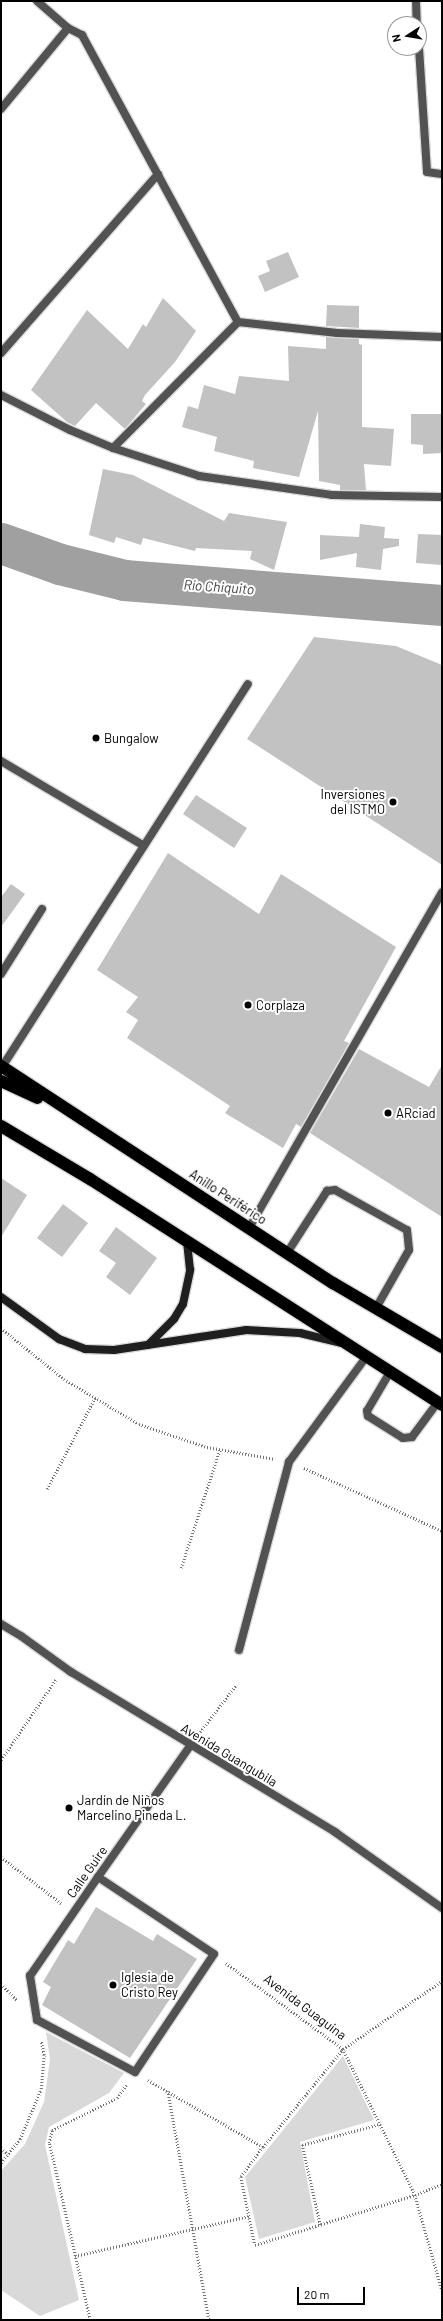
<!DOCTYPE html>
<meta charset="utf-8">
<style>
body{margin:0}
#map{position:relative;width:443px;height:2321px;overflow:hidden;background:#fff;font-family:Barlow,sans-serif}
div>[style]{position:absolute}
.green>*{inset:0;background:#d9d9d9}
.river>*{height:41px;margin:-20.5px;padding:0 20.5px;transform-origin:20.5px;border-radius:20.5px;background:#a0a0a0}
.building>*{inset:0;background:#c2c2c2}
.path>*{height:2.5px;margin-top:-1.25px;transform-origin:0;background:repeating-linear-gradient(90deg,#747474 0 1px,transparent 0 3px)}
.roads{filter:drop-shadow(1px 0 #dbdbdb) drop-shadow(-1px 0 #dbdbdb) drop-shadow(0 1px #dbdbdb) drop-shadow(0 -1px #dbdbdb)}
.lane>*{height:8px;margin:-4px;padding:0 4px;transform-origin:4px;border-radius:4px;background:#525252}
.street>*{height:8px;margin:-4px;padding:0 4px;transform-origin:4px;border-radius:4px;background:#525252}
.secondary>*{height:8px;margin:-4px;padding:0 4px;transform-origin:4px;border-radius:4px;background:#1f1f1f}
.highway>*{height:12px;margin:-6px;padding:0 6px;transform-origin:6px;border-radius:6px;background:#000}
.dots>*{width:11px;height:11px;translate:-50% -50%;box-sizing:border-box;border:2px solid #fff;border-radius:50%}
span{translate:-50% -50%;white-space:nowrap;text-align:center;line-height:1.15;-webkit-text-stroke:4px #fff;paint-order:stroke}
.poi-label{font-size:13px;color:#000}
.left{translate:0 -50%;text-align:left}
.right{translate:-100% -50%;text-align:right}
.street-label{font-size:13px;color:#000}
.water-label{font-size:14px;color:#414141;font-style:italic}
.frame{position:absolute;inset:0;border:2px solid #000;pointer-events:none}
.north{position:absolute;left:387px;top:16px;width:40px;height:40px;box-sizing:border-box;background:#fff;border:1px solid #999;border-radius:50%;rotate:258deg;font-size:11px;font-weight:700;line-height:16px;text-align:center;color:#000}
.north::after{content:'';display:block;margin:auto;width:14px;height:18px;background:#000;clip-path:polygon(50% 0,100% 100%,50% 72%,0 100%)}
.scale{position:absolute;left:297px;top:2287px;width:68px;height:18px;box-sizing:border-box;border:2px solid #000;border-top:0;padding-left:5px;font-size:12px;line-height:14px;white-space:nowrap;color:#000;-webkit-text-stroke:3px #fff;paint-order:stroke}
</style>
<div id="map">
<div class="green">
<div style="clip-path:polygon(46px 2032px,124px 2073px,109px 2093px,49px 2127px,45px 2145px,79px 2300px,40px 2316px,1px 2290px,1px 2171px,25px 2144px,44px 2102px,50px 2059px)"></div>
<div style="clip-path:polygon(343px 2056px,374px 2120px,300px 2142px,315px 2222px,259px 2239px,245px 2177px)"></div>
</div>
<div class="river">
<div style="left:1px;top:543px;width:63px;rotate:19.6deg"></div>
<div style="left:60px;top:564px;width:66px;rotate:14deg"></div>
<div style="left:124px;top:580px;width:319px;rotate:4.5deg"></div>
</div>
<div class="building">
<div style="clip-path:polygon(288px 252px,299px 277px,265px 292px,258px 276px,270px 271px,266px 261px)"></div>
<div style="clip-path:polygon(163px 298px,196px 331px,175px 362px,145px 395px,142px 401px,146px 404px,125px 429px,96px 403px,75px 426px,67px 422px,31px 390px,87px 310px,128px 349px,143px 324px,146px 327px)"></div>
<div style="clip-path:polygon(327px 305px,359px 306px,359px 328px,326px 326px)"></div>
<div style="clip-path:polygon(326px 337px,359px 339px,359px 344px,362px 345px,362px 427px,394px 429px,391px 466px,364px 464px,366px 490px,340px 490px,340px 485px,319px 481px,318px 411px,299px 477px,253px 468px,254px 461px,214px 451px,217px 437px,182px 427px,188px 406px,198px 409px,204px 385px,235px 394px,239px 376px,289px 381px,288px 346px,326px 349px)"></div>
<div style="clip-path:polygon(411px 414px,442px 414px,442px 453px,423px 454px,423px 445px,411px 444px)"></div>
<div style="clip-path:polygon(103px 469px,133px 475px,224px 521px,229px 513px,287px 522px,274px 570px,250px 559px,252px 551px,196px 548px,195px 551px,143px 538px,141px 545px,116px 537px,114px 543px,89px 535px)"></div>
<div style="clip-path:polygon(360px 524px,385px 527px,384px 538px,399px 539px,399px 546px,383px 549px,381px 570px,356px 567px,357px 553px,320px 560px,320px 535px,359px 537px)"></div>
<div style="clip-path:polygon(418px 534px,442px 535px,442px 565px,416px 563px)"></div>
<div style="clip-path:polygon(314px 637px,396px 646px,442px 665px,442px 865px,247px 739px)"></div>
<div style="clip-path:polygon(196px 795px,247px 828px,234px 848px,183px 814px)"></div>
<div style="clip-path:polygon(168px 853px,259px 914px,281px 874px,396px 947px,344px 1041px,349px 1043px,301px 1127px,296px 1124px,283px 1148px,225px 1113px,230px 1106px,127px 1038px,138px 1020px,126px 1012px,138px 997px,97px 970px)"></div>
<div style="clip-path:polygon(11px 884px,25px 894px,1px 927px,1px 897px)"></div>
<div style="clip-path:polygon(359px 1049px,429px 1087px,442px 1065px,442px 1217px,310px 1133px)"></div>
<div style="clip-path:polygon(1px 1178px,27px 1195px,1px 1237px)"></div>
<div style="clip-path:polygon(63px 1204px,88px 1223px,62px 1257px,37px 1238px)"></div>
<div style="clip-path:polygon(116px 1227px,157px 1258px,130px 1295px,106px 1277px,116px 1263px,99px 1251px)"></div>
<div style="clip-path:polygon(96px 1907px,153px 1941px,157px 1934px,197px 1959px,130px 2058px,42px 2005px,51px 1987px,43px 1982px,68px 1940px,74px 1944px)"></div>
</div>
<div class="path">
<div style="left:1px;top:1328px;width:81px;rotate:39deg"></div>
<div style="left:64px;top:1379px;width:87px;rotate:31deg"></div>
<div style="left:139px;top:1424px;width:72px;rotate:18.7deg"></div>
<div style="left:207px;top:1447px;width:69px;rotate:10deg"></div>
<div style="left:304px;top:1468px;width:152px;rotate:24.5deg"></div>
<div style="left:47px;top:1489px;width:103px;rotate:-62.2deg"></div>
<div style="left:181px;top:1568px;width:125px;rotate:-71.9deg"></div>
<div style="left:200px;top:1732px;width:59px;rotate:-52.5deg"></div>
<div style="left:1px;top:1760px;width:98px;rotate:-55.8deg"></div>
<div style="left:1px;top:1857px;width:76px;rotate:37.5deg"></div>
<div style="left:226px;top:1963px;width:145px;rotate:36.3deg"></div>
<div style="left:343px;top:2049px;width:163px;rotate:63.7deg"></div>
<div style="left:415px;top:2195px;width:99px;rotate:74.1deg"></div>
<div style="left:1px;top:1984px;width:23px;rotate:45deg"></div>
<div style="left:148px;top:2080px;width:133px;rotate:30.2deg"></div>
<div style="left:263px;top:2147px;width:127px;rotate:-50.8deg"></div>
<div style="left:343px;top:2049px;width:120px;rotate:-34.5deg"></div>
<div style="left:168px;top:2091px;width:233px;rotate:79.8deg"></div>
<div style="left:263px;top:2147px;width:37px;rotate:126deg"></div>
<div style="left:241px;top:2177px;width:69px;rotate:78.4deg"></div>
<div style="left:255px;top:2245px;width:168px;rotate:-17.4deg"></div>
<div style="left:415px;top:2195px;width:29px;rotate:-22deg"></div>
<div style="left:1px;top:2148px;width:9px;rotate:41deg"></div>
<div style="left:1px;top:2163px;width:31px;rotate:-52deg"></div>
<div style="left:20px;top:2139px;width:54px;rotate:-67.2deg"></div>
<div style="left:41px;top:2089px;width:34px;rotate:-85deg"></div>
<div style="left:44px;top:2055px;width:14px;rotate:-102deg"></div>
<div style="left:320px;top:2225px;width:82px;rotate:-102.7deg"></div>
<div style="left:302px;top:2145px;width:81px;rotate:-15.1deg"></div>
<div style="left:75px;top:2256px;width:179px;rotate:-12.9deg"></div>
<div style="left:90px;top:2320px;width:182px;rotate:-103deg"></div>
<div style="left:49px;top:2143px;width:13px;rotate:-77deg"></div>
<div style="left:52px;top:2130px;width:72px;rotate:-26.2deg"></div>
<div style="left:117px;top:2098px;width:16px;rotate:-55deg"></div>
</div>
<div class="roads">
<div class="lane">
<div style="left:416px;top:1px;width:23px;rotate:88deg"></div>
<div style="left:419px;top:48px;width:124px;rotate:86.3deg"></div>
<div style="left:427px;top:172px;width:15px;rotate:8deg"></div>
<div style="left:1px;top:761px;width:166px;rotate:30.7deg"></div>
<div style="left:1px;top:974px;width:77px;rotate:-57.8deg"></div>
<div style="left:2px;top:1067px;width:455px;rotate:-57.3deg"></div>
<div style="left:249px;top:1228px;width:387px;rotate:-60.1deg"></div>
<div style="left:287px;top:1253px;width:74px;rotate:-57.2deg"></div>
<div style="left:327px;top:1191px;width:8px;rotate:-7deg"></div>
<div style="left:335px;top:1190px;width:82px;rotate:29.1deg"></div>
<div style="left:407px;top:1230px;width:20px;rotate:84deg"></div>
<div style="left:409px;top:1250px;width:67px;rotate:119.6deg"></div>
<div style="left:390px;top:1372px;width:45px;rotate:120.5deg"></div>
<div style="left:367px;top:1411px;width:5px;rotate:79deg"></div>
<div style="left:368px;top:1416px;width:41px;rotate:32.2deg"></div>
<div style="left:403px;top:1438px;width:9px;rotate:-6deg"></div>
<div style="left:412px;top:1437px;width:44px;rotate:-53.4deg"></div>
</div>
<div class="street">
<div style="left:37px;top:1px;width:41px;rotate:41.1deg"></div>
<div style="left:68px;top:28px;width:16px;rotate:27deg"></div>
<div style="left:82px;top:35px;width:327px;rotate:61.5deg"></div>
<div style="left:238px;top:322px;width:100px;rotate:6.3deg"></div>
<div style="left:337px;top:333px;width:105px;rotate:2.2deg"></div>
<div style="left:1px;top:109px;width:105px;rotate:-50.4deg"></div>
<div style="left:1px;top:353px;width:238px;rotate:-48.7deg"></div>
<div style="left:1px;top:395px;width:77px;rotate:26.9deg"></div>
<div style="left:70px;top:430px;width:47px;rotate:22.7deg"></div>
<div style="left:113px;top:448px;width:90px;rotate:18deg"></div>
<div style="left:199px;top:476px;width:134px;rotate:8.1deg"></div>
<div style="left:332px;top:495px;width:110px;rotate:1deg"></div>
<div style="left:113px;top:448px;width:177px;rotate:-45.2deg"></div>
<div style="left:1px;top:1624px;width:23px;rotate:31deg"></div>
<div style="left:21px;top:1636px;width:62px;rotate:35.8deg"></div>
<div style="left:71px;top:1672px;width:309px;rotate:31.2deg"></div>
<div style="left:335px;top:1832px;width:131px;rotate:35.4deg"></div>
<div style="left:239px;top:1650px;width:195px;rotate:-75.1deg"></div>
<div style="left:289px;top:1462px;width:130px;rotate:-53.7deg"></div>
<div style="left:98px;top:1877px;width:139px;rotate:33.6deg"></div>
<div style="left:214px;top:1954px;width:142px;rotate:123.8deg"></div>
<div style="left:135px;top:2072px;width:111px;rotate:-152deg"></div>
<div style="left:37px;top:2020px;width:45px;rotate:-99deg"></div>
<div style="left:30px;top:1976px;width:120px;rotate:-55.5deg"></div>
<div style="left:98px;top:1877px;width:160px;rotate:-54.9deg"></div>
</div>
<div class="secondary">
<div style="left:1px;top:1297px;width:72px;rotate:35.9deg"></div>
<div style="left:59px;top:1339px;width:28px;rotate:21deg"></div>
<div style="left:85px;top:1349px;width:29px;rotate:2deg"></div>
<div style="left:114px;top:1350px;width:134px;rotate:-8.6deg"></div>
<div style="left:246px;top:1330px;width:54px;rotate:3.2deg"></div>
<div style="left:300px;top:1333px;width:42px;rotate:13.7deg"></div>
<div style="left:148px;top:1345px;width:37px;rotate:-45deg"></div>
<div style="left:174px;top:1319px;width:17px;rotate:-59deg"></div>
<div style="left:183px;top:1304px;width:35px;rotate:-78deg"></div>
<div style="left:190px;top:1270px;width:29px;rotate:-96deg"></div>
</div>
<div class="highway">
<div style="left:1px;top:1066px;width:397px;rotate:33.2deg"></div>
<div style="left:333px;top:1283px;width:126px;rotate:30.4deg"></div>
<div style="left:1px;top:1081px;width:40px;rotate:25deg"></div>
<div style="left:1px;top:1126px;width:104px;rotate:30.8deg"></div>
<div style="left:90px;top:1179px;width:418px;rotate:32.7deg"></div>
</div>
</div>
<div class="dots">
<div style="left:96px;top:738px;background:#000"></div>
<div style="left:393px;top:802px;background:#000"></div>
<div style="left:248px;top:1005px;background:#000"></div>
<div style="left:388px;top:1113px;background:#000"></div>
<div style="left:69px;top:1808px;background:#000"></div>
<div style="left:113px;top:1985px;background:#000"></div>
</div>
<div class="poi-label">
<span class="left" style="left:104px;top:738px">Bungalow</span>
<span class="right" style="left:385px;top:802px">Inversiones<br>del ISTMO</span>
<span class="left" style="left:256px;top:1005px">Corplaza</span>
<span class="left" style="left:396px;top:1113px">ARciad</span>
<span class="left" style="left:77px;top:1808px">Jardín de Niños<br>Marcelino Pineda L.</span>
<span class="left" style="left:121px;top:1985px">Iglesia de<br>Cristo Rey</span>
</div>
<div class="street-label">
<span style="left:228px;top:1197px;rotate:33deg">Anillo Periférico</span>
<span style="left:229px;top:1755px;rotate:31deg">Avenida Guangubila</span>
<span style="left:87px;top:1872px;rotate:-55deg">Calle Guire</span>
<span style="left:305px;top:2007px;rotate:37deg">Avenida Guaguina</span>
</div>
<div class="water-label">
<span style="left:219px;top:587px;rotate:4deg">Río Chiquito</span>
</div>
<div class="frame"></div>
<div class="north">N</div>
<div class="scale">20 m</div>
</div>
